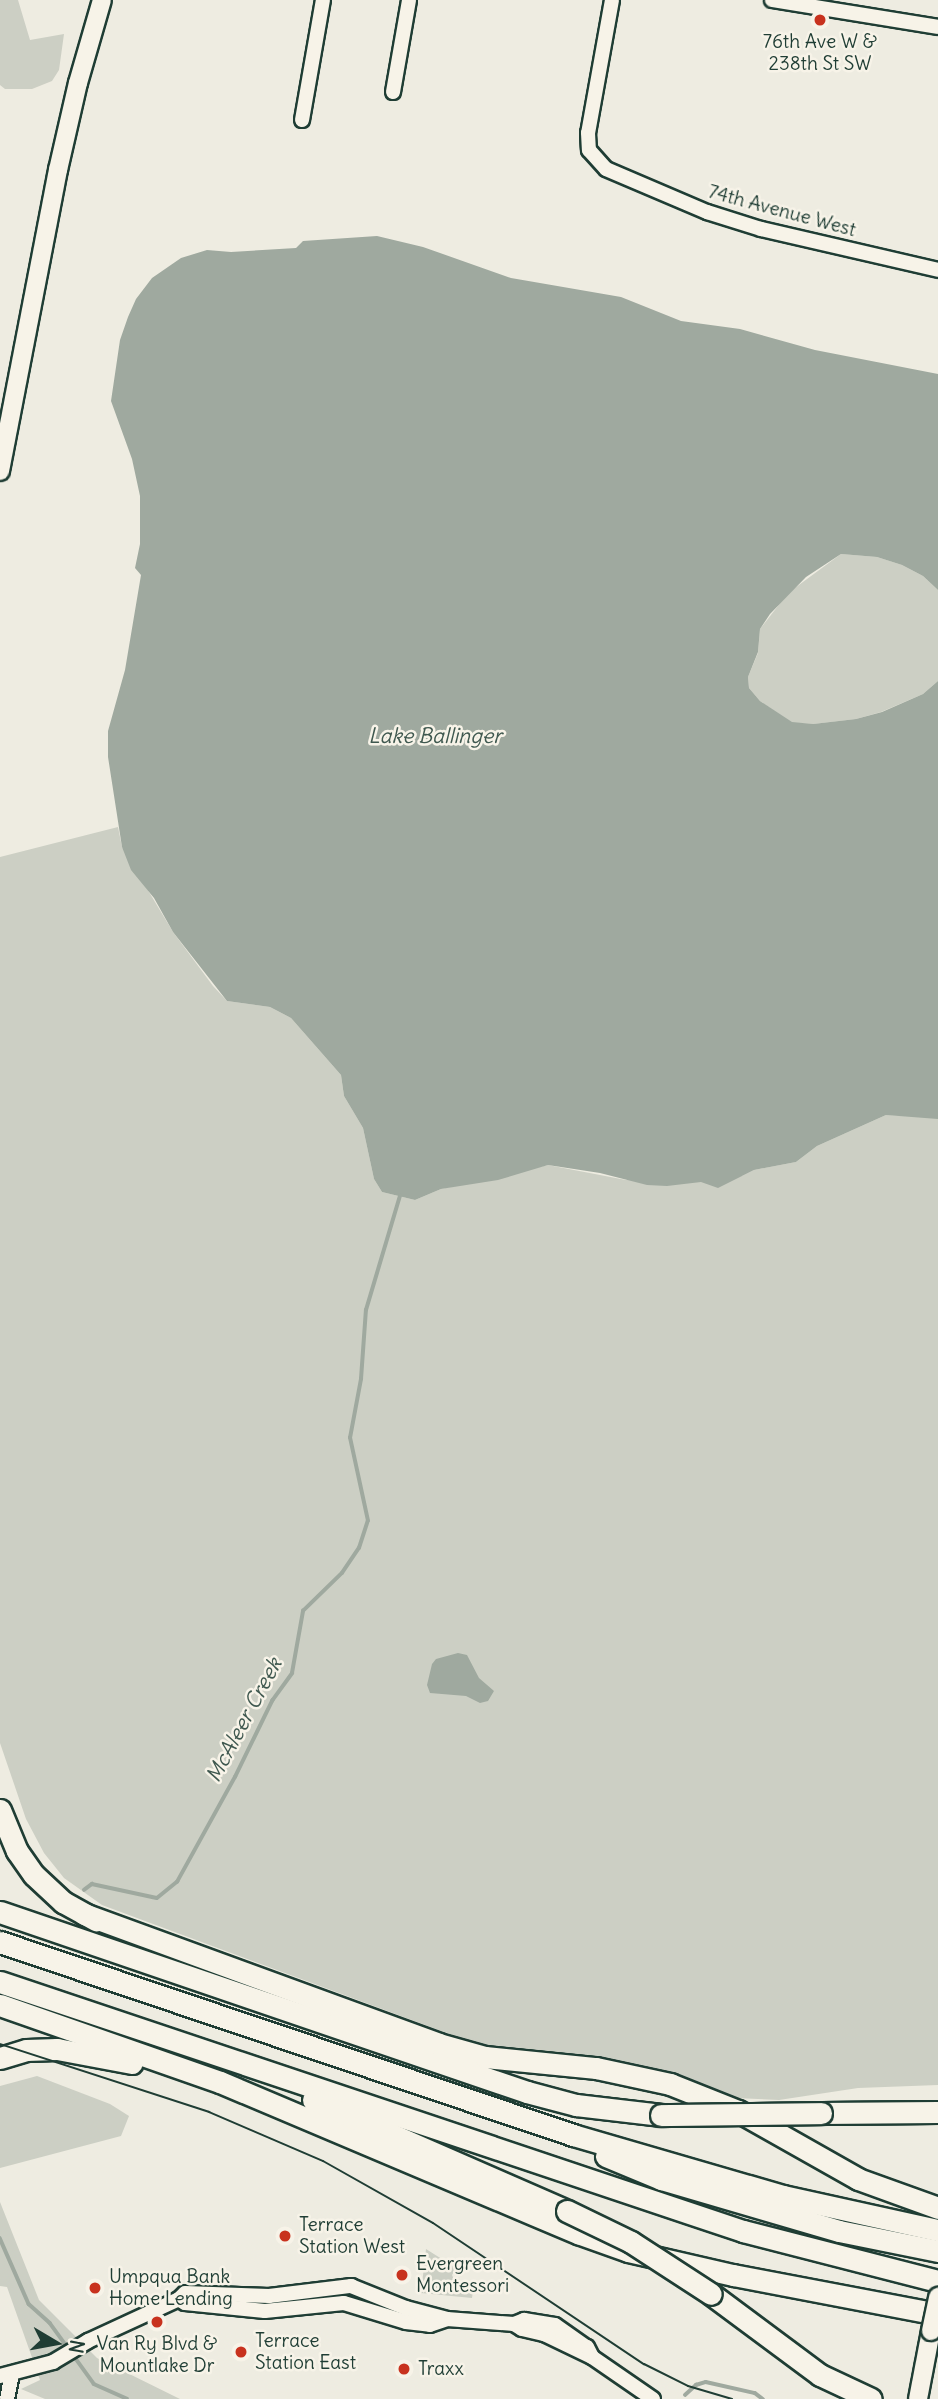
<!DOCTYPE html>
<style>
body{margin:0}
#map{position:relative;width:938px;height:2399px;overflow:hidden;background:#eeece1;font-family:Delius,sans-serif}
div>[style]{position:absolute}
.green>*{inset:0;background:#cccfc4}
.water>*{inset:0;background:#9fa99f}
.stream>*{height:3.5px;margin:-1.75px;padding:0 1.75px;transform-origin:1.75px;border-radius:1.75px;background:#9fa99f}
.roads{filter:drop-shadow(2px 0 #1f3d34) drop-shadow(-2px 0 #1f3d34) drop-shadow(0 2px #1f3d34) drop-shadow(0 -2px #1f3d34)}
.minor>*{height:14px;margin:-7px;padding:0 7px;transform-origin:7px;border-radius:7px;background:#f7f3e8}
.major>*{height:18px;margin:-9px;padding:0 9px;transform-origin:9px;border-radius:9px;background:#f7f3e8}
.highway>*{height:21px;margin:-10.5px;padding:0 10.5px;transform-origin:10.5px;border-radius:10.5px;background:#f7f3e8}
.tram>*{height:2px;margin:-1px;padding:0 1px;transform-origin:1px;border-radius:1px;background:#1f3d34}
.bridges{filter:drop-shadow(2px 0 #1f3d34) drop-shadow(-2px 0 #1f3d34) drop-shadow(0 2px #1f3d34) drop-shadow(0 -2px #1f3d34)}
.major-bridge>*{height:18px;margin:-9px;padding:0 9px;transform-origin:9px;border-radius:9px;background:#f7f3e8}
.highway-bridge>*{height:21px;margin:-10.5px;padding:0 10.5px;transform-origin:10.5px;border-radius:10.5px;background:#f7f3e8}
.dots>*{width:19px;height:19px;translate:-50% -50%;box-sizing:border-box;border:4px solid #f7f3e8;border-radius:50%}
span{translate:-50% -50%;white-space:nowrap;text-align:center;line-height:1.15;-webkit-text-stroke:5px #f7f3e8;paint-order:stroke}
.poi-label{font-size:19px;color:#1f3d34}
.left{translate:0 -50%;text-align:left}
.street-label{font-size:19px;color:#1f3d34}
.water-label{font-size:21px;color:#3f584f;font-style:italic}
.north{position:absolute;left:21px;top:2308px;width:70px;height:70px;-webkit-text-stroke:5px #f7f3e8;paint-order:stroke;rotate:100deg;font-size:19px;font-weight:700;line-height:28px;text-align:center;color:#1f3d34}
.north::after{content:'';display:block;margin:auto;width:24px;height:32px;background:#1f3d34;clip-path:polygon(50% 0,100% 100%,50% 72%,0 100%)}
</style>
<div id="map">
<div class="green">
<div style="clip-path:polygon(0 0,18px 0,30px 40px,64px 34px,59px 70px,52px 81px,32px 89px,5px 89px,0 85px)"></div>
<div style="clip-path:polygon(841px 554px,877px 557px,902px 565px,923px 576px,938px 590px,938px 681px,923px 694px,881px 712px,856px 719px,813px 724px,792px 723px,760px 701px,749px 688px,748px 677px,758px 653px,760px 629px,788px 593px)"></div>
<div style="clip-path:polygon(118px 827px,122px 847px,173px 932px,213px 986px,227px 1001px,270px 1007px,291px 1018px,341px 1075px,344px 1096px,363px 1128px,374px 1179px,382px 1192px,415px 1200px,441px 1189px,548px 1165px,626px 1180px,742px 1176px,754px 1170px,796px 1162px,817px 1146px,886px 1115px,938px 1117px,938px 2085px,858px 2088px,779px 2100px,735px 2098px,666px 2074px,505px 2050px,463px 2039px,102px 1905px,64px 1878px,44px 1853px,26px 1819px,0 1743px,0 857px)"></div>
<div style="clip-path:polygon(37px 2076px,110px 2104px,129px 2116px,121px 2136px,0 2168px,0 2086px)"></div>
<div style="clip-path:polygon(0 2202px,39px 2300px,97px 2358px,180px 2399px,45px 2399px,21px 2389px,40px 2380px,7px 2287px,0 2286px)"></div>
<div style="clip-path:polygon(426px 2249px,456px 2268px,452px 2275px,454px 2280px,473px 2291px,472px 2298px,421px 2293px)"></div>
</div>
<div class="water">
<div style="clip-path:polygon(377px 236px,423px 247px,511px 278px,621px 297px,681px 321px,740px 329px,815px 350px,938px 374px,938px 590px,923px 576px,902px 565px,877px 557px,841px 554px,806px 577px,770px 614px,760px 629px,758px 652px,748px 677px,749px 688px,760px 701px,792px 722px,813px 724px,856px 719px,882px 712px,923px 694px,938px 681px,938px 1119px,886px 1115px,817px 1146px,796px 1162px,754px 1170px,718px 1188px,701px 1182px,667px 1186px,647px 1185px,600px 1173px,548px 1165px,498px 1180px,441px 1189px,415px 1200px,382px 1192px,374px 1179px,363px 1128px,344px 1096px,341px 1075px,291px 1018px,270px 1007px,227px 1001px,173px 932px,154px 898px,131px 870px,122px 847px,108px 757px,108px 731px,125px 670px,141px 575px,135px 568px,140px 544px,140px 496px,132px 459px,111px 401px,120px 340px,128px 317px,136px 299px,152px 278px,181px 258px,207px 250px,231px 252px,296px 248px,303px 241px)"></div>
<div style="clip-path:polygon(458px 1653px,467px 1655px,479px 1678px,494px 1691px,488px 1701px,480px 1703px,466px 1696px,430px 1693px,427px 1685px,432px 1664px,436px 1659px)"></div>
</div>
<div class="stream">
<div style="left:84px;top:1890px;width:10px;rotate:-37deg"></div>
<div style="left:92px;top:1884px;width:66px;rotate:12.2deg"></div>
<div style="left:157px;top:1898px;width:26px;rotate:-39deg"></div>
<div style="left:177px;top:1882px;width:120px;rotate:-61.1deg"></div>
<div style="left:235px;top:1777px;width:85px;rotate:-64deg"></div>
<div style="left:272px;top:1701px;width:34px;rotate:-54deg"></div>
<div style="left:292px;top:1673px;width:63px;rotate:-79.9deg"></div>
<div style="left:303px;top:1611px;width:54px;rotate:-44.3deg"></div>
<div style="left:342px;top:1573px;width:30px;rotate:-56deg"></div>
<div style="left:359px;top:1548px;width:28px;rotate:-72deg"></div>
<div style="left:368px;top:1521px;width:85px;rotate:-102.2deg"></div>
<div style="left:350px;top:1438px;width:60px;rotate:-79.4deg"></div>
<div style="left:361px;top:1379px;width:69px;rotate:-85.9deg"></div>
<div style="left:366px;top:1310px;width:119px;rotate:-73.4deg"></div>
<div style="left:0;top:2238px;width:72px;rotate:66.3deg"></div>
<div style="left:29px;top:2304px;width:28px;rotate:42deg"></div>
<div style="left:50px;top:2323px;width:32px;rotate:54deg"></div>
<div style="left:362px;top:2300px;width:34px;rotate:19deg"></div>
<div style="left:286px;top:2302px;width:24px;rotate:-9deg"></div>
<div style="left:255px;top:2303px;width:20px"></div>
<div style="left:74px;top:2356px;width:34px;rotate:54deg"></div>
<div style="left:94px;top:2384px;width:36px;rotate:24deg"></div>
<div style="left:685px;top:2395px;width:15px;rotate:-42deg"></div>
<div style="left:696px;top:2385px;width:10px;rotate:-17deg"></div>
<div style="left:706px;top:2382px;width:50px;rotate:12.7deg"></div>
<div style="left:755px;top:2393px;width:10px;rotate:37deg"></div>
</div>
<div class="roads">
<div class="minor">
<div style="left:612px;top:0;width:135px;rotate:100.2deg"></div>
<div style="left:588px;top:133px;width:17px;rotate:87deg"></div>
<div style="left:589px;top:150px;width:25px;rotate:48deg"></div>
<div style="left:606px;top:169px;width:110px;rotate:23.1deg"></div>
<div style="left:707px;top:212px;width:57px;rotate:17.5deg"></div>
<div style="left:761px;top:229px;width:182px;rotate:13deg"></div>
<div style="left:772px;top:0;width:168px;rotate:9.2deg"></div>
<div style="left:393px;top:92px;width:93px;rotate:-80.1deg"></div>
<div style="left:302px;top:120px;width:122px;rotate:-80.1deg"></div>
<div style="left:179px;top:2299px;width:7px;rotate:34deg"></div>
<div style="left:185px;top:2303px;width:80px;rotate:5.7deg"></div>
<div style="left:265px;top:2311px;width:79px;rotate:-5.8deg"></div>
<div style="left:344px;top:2303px;width:65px;rotate:17deg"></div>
<div style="left:406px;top:2322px;width:24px;rotate:7deg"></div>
<div style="left:430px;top:2325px;width:18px;rotate:-19deg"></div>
<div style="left:514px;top:2324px;width:9px;rotate:32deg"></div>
<div style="left:522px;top:2329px;width:23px;rotate:13deg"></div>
<div style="left:544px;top:2334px;width:53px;rotate:25.6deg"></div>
<div style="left:592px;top:2357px;width:74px;rotate:34.5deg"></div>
<div style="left:0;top:2376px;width:55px;rotate:-14.8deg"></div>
<div style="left:53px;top:2362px;width:41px;rotate:-31deg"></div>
<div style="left:88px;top:2341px;width:100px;rotate:-24.8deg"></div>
<div style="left:179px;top:2299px;width:8px;rotate:-45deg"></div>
<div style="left:185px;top:2293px;width:84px;rotate:2deg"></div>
<div style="left:269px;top:2296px;width:83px;rotate:-7deg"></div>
<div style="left:351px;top:2286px;width:59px;rotate:21.8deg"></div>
<div style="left:406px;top:2308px;width:42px;rotate:15deg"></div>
<div style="left:447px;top:2319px;width:67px;rotate:4.3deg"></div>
<div style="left:514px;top:2324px;width:11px;rotate:-22deg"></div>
<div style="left:524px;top:2320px;width:31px;rotate:9deg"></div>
<div style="left:555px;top:2325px;width:39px;rotate:35deg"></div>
<div style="left:587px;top:2347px;width:11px;rotate:63deg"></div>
<div style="left:7px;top:2399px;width:25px;rotate:-79deg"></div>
</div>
<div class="major">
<div style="left:0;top:471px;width:307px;rotate:-79.1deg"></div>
<div style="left:58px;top:170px;width:89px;rotate:-77.1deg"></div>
<div style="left:78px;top:83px;width:86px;rotate:-73.9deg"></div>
<div style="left:918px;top:2399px;width:69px;rotate:-79.2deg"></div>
</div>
<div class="highway">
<div style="left:0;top:1810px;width:44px;rotate:67.5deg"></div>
<div style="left:17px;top:1851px;width:29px;rotate:55deg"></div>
<div style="left:34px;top:1875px;width:40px;rotate:43deg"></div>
<div style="left:63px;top:1902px;width:38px;rotate:29deg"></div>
<div style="left:0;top:1912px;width:557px;rotate:18.86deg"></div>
<div style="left:527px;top:2092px;width:51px;rotate:14.9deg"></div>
<div style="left:576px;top:2105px;width:86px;rotate:6.7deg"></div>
<div style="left:84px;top:1914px;width:378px;rotate:20.1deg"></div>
<div style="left:439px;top:2044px;width:48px;rotate:15.8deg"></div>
<div style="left:485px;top:2057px;width:112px;rotate:5.7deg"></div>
<div style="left:596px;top:2068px;width:76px;rotate:12.2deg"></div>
<div style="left:670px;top:2084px;width:73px;rotate:21.7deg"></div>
<div style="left:738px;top:2111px;width:138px;rotate:29.5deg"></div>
<div style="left:858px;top:2179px;width:85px;rotate:19.9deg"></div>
<div style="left:0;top:1942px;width:605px;rotate:18.61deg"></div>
<div style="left:573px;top:2135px;width:219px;rotate:16.2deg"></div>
<div style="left:783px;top:2196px;width:159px;rotate:12.4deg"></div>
<div style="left:0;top:1982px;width:784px;rotate:18.53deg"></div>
<div style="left:743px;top:2231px;width:201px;rotate:14.4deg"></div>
<div style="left:0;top:2005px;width:233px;rotate:19.3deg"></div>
<div style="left:220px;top:2082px;width:389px;rotate:22.9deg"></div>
<div style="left:578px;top:2233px;width:53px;rotate:19.8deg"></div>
<div style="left:628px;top:2251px;width:108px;rotate:12.9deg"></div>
<div style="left:733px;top:2275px;width:209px;rotate:10.8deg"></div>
<div style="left:0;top:2058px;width:27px;rotate:-17deg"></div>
<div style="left:26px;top:2050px;width:31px;rotate:-2deg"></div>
<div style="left:57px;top:2049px;width:76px;rotate:10.6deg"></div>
<div style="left:313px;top:2100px;width:277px;rotate:23.6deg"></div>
<div style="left:821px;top:2113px;width:117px;rotate:-0.5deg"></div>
<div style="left:606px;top:2156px;width:60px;rotate:22.7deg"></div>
<div style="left:661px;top:2179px;width:185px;rotate:16.3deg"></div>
<div style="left:839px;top:2231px;width:101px;rotate:11.4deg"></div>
<div style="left:711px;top:2294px;width:136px;rotate:36.6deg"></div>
<div style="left:820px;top:2375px;width:56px;rotate:25.2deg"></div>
</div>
</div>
<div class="tram">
<div style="left:0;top:2044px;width:220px;rotate:18deg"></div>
<div style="left:209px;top:2112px;width:124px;rotate:23.3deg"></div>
<div style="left:323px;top:2161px;width:126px;rotate:29.4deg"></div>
<div style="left:433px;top:2223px;width:254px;rotate:33.8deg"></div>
<div style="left:644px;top:2364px;width:49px;rotate:26.6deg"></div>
<div style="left:688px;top:2386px;width:46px;rotate:16.5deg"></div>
</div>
<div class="bridges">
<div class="major-bridge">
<div style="left:931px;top:2331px;width:35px;rotate:-78deg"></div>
</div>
<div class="highway-bridge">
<div style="left:661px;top:2115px;width:160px;rotate:-0.7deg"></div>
<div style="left:567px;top:2211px;width:71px;rotate:25.8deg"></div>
<div style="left:631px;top:2242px;width:95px;rotate:33deg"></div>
</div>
</div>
<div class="dots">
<div style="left:820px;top:20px;background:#c8321e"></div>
<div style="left:285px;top:2236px;background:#c8321e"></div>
<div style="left:402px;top:2275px;background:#c8321e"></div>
<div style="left:95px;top:2288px;background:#c8321e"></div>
<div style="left:157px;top:2322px;background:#c8321e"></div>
<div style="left:241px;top:2352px;background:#c8321e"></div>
<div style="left:404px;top:2369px;background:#c8321e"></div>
</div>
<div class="poi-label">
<span style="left:820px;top:53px">76th Ave W &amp;<br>238th St SW</span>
<span class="left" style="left:299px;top:2236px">Terrace<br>Station West</span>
<span class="left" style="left:416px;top:2275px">Evergreen<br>Montessori</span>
<span class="left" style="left:109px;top:2288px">Umpqua Bank<br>Home Lending</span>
<span class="left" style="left:255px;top:2352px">Terrace<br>Station East</span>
<span style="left:157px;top:2355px">Van Ry Blvd &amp;<br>Mountlake Dr</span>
<span class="left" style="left:418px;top:2369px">Traxx</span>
</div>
<div class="street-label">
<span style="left:782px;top:211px;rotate:15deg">74th Avenue West</span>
</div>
<div class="water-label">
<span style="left:435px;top:736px">Lake Ballinger</span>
<span style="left:244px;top:1720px;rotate:-62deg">McAleer Creek</span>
</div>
<div class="north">N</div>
</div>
